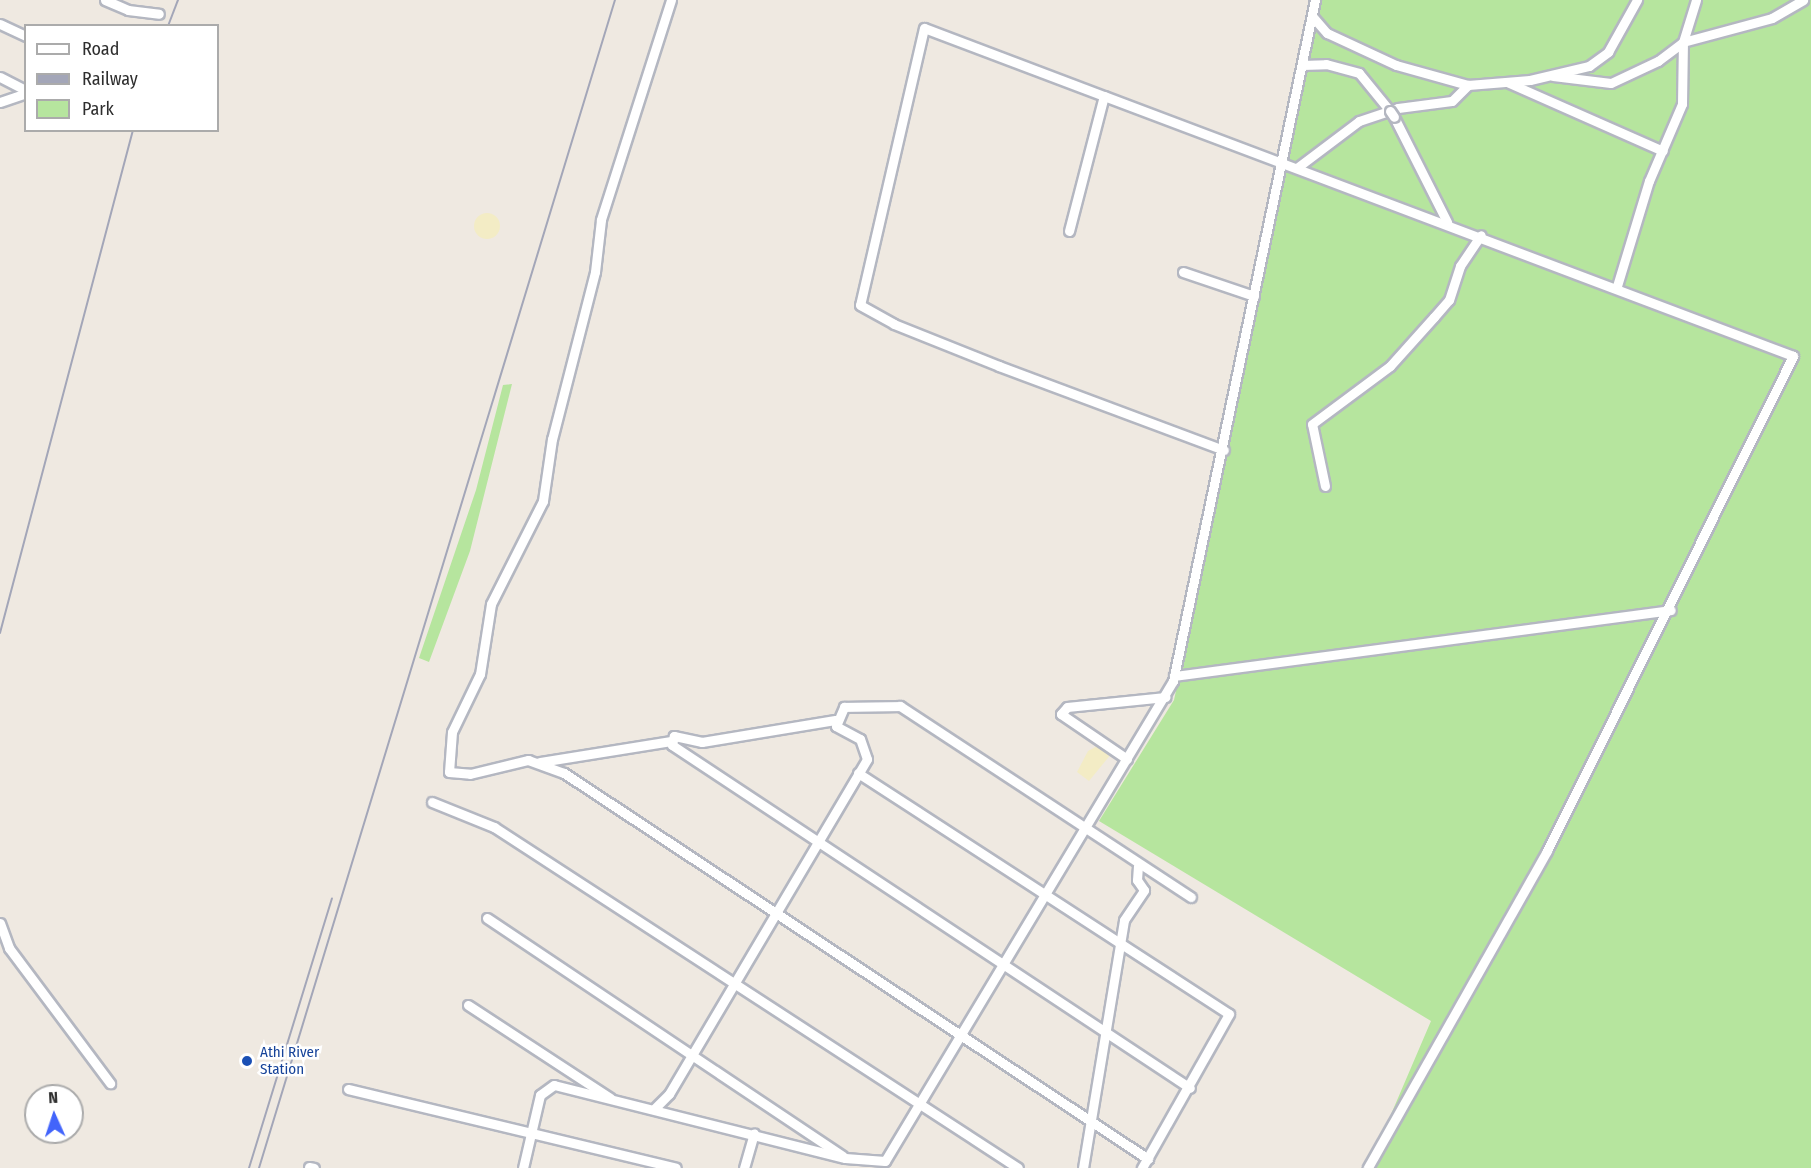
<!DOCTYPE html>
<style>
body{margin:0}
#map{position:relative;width:1811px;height:1168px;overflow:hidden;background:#efe9e1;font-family:"Fira Sans Condensed",sans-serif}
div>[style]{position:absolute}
.green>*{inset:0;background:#b6e59e}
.sand>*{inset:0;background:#f3ecc5}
.round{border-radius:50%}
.roads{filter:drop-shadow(2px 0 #b4b7c1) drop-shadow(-2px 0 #b4b7c1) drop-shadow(0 2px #b4b7c1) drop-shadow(0 -2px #b4b7c1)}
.minor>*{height:9px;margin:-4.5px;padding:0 4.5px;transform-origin:4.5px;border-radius:4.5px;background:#fff}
.rail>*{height:2px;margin:-1px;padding:0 1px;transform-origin:1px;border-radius:1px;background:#a3a6b8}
.bridges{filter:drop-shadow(2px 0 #b4b7c1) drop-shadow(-2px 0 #b4b7c1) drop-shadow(0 2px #b4b7c1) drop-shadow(0 -2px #b4b7c1)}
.minor-bridge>*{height:9px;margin:-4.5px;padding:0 4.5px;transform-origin:4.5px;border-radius:4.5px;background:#fff}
.dots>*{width:16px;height:16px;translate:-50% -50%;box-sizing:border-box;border:3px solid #fff;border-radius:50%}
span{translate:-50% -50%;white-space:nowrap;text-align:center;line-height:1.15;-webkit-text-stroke:5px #fff;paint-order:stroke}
.transit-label{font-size:15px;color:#164399}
.left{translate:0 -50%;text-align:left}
.legend{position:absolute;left:24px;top:24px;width:195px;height:108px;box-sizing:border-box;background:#fff;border:2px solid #ababab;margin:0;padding:8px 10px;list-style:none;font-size:18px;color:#2e2e2e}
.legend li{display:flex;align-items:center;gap:12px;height:30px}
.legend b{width:30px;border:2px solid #ababab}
.north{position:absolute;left:24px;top:1084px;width:60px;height:60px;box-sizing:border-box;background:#fff;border:2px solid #ababab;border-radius:50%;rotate:357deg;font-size:16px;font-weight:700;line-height:24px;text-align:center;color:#2e2e2e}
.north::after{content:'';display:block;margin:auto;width:21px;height:27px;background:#4264fb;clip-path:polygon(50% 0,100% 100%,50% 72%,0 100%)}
</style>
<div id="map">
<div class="green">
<div style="clip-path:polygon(1316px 0,1811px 0,1811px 1168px,1368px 1168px,1431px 1021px,1099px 821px,1174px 700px,1292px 143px)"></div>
<div style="clip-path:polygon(512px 384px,470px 551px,429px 662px,419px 658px,476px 490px,503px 385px)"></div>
</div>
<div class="sand">
<div class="round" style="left:474px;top:213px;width:26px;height:26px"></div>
<div style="clip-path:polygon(1101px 744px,1112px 753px,1089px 781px,1077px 772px,1088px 751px)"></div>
</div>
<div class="roads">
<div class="minor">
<div style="left:105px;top:0;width:25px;rotate:23deg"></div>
<div style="left:128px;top:10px;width:31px;rotate:7deg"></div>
<div style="left:671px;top:0;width:231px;rotate:107.7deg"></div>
<div style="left:601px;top:220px;width:52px;rotate:96.6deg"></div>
<div style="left:595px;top:272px;width:172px;rotate:104.4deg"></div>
<div style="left:552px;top:439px;width:63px;rotate:98.3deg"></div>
<div style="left:543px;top:501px;width:115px;rotate:116.8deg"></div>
<div style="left:491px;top:604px;width:71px;rotate:98.9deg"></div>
<div style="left:480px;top:674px;width:64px;rotate:115.8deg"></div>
<div style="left:452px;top:732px;width:40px;rotate:94.3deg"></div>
<div style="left:449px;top:772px;width:21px;rotate:5deg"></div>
<div style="left:470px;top:774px;width:60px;rotate:-13.6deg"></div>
<div style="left:528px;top:760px;width:38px;rotate:20deg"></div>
<div style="left:564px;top:773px;width:700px;rotate:33.46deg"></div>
<div style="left:1312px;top:16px;width:23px;rotate:49deg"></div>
<div style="left:1327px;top:33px;width:76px;rotate:24.9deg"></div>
<div style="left:1396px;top:65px;width:75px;rotate:15.5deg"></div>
<div style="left:0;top:24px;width:29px;rotate:25deg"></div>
<div style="left:1302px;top:65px;width:24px;rotate:-2deg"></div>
<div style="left:1326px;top:64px;width:34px;rotate:15deg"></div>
<div style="left:1359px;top:73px;width:49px;rotate:50.8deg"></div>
<div style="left:1553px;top:76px;width:58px;rotate:6.9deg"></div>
<div style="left:1611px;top:83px;width:52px;rotate:-25.1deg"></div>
<div style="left:1658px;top:61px;width:31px;rotate:-37deg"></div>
<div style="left:1683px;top:42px;width:44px;rotate:-72.8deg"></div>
<div style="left:0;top:77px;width:29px;rotate:27deg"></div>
<div style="left:1509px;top:83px;width:168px;rotate:23.8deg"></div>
<div style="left:1104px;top:96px;width:192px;rotate:-159.3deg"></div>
<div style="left:924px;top:28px;width:284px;rotate:103deg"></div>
<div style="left:860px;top:305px;width:39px;rotate:29deg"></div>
<div style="left:894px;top:324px;width:113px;rotate:21.8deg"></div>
<div style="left:999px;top:366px;width:240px;rotate:20.5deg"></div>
<div style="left:0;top:102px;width:28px;rotate:-19deg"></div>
<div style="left:1394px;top:117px;width:118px;rotate:63.2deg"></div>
<div style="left:1298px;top:167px;width:76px;rotate:-37deg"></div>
<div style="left:1359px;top:121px;width:41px;rotate:-18.4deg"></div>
<div style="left:1398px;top:108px;width:54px;rotate:-7.4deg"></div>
<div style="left:1452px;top:101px;width:23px;rotate:-45deg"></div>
<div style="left:1468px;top:85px;width:62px;rotate:-4.6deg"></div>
<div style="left:1530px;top:80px;width:61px;rotate:-13.3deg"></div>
<div style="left:1589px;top:66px;width:24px;rotate:-36deg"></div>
<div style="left:1608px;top:52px;width:60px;rotate:-60.9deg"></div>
<div style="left:1069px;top:231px;width:139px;rotate:-75.5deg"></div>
<div style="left:1104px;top:96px;width:736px;rotate:20.67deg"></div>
<div style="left:1793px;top:356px;width:553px;rotate:116.43deg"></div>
<div style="left:1547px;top:851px;width:364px;rotate:119.5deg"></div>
<div style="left:1183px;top:272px;width:75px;rotate:18.7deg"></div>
<div style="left:1617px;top:286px;width:110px;rotate:-73.1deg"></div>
<div style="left:1649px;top:181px;width:84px;rotate:-66.8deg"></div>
<div style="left:1682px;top:104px;width:62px;rotate:-89.1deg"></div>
<div style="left:1683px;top:42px;width:92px;rotate:-15.1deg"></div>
<div style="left:1772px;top:18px;width:36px;rotate:-30deg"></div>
<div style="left:1325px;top:486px;width:63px;rotate:-101.8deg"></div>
<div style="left:1312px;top:424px;width:97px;rotate:-36.6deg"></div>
<div style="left:1390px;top:366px;width:66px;rotate:-48.1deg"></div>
<div style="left:1434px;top:317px;width:23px;rotate:-49deg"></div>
<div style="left:1449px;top:300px;width:36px;rotate:-72deg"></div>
<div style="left:1460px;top:266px;width:37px;rotate:-56deg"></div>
<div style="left:1174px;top:676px;width:501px;rotate:-7.56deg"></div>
<div style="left:835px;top:720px;width:135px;rotate:170.6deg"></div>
<div style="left:702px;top:742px;width:29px;rotate:-168deg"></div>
<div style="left:674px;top:736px;width:9px;rotate:103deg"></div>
<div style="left:672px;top:745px;width:621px;rotate:33.51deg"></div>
<div style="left:1127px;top:759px;width:80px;rotate:-145.7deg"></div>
<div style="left:1061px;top:714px;width:9px;rotate:-49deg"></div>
<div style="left:1067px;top:707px;width:99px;rotate:-5.8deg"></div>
<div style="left:540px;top:762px;width:133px;rotate:-9.1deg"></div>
<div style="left:858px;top:773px;width:442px;rotate:33deg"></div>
<div style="left:1229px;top:1014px;width:177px;rotate:119.5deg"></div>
<div style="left:432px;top:802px;width:67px;rotate:22deg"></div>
<div style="left:494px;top:827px;width:625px;rotate:33.05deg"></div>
<div style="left:487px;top:918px;width:428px;rotate:33.8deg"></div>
<div style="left:0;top:923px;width:27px;rotate:70deg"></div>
<div style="left:9px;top:948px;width:169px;rotate:53.2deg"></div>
<div style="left:468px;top:1005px;width:170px;rotate:33.2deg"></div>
<div style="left:348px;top:1089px;width:337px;rotate:13.5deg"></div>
<div style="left:654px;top:1109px;width:21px;rotate:-45deg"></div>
<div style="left:669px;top:1094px;width:389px;rotate:-59.4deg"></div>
<div style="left:867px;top:759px;width:21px;rotate:-109deg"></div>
<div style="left:860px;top:739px;width:27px;rotate:-152deg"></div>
<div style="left:836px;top:726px;width:21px;rotate:-67deg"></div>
<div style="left:844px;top:707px;width:56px;rotate:-1deg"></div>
<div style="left:900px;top:706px;width:348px;rotate:33.3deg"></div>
<div style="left:309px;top:1167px;width:5px;rotate:11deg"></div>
<div style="left:523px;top:1168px;width:75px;rotate:-76.9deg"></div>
<div style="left:540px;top:1095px;width:17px;rotate:-36deg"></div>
<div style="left:554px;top:1085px;width:300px;rotate:14.1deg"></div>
<div style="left:845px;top:1158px;width:40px;rotate:4.3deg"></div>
<div style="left:885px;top:1161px;width:560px;rotate:-59.04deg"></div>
<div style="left:1173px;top:681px;width:696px;rotate:-78.22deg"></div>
<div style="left:744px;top:1168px;width:36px;rotate:-74deg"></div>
<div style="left:1083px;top:1168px;width:251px;rotate:-80.6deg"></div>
<div style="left:1124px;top:920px;width:36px;rotate:-56deg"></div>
<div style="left:1144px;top:890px;width:12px;rotate:-125deg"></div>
<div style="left:1137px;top:880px;width:14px;rotate:-86deg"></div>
</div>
</div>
<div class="rail">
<div style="left:168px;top:26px;width:28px;rotate:-69deg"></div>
<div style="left:0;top:633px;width:520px;rotate:-75.19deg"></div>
<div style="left:249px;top:1168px;width:282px;rotate:-72.9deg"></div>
<div style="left:259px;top:1168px;width:1221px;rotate:-73.05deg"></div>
</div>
<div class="bridges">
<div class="minor-bridge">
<div style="left:1390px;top:111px;width:7px;rotate:56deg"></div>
</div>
</div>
<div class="dots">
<div style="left:247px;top:1061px;background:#1a4fb4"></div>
</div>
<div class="transit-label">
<span class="left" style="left:260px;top:1061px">Athi River<br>Station</span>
</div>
<ul class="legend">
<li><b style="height:8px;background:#fff"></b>Road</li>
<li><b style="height:8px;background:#a3a6b8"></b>Railway</li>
<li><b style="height:16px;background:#b6e59e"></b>Park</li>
</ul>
<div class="north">N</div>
</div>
